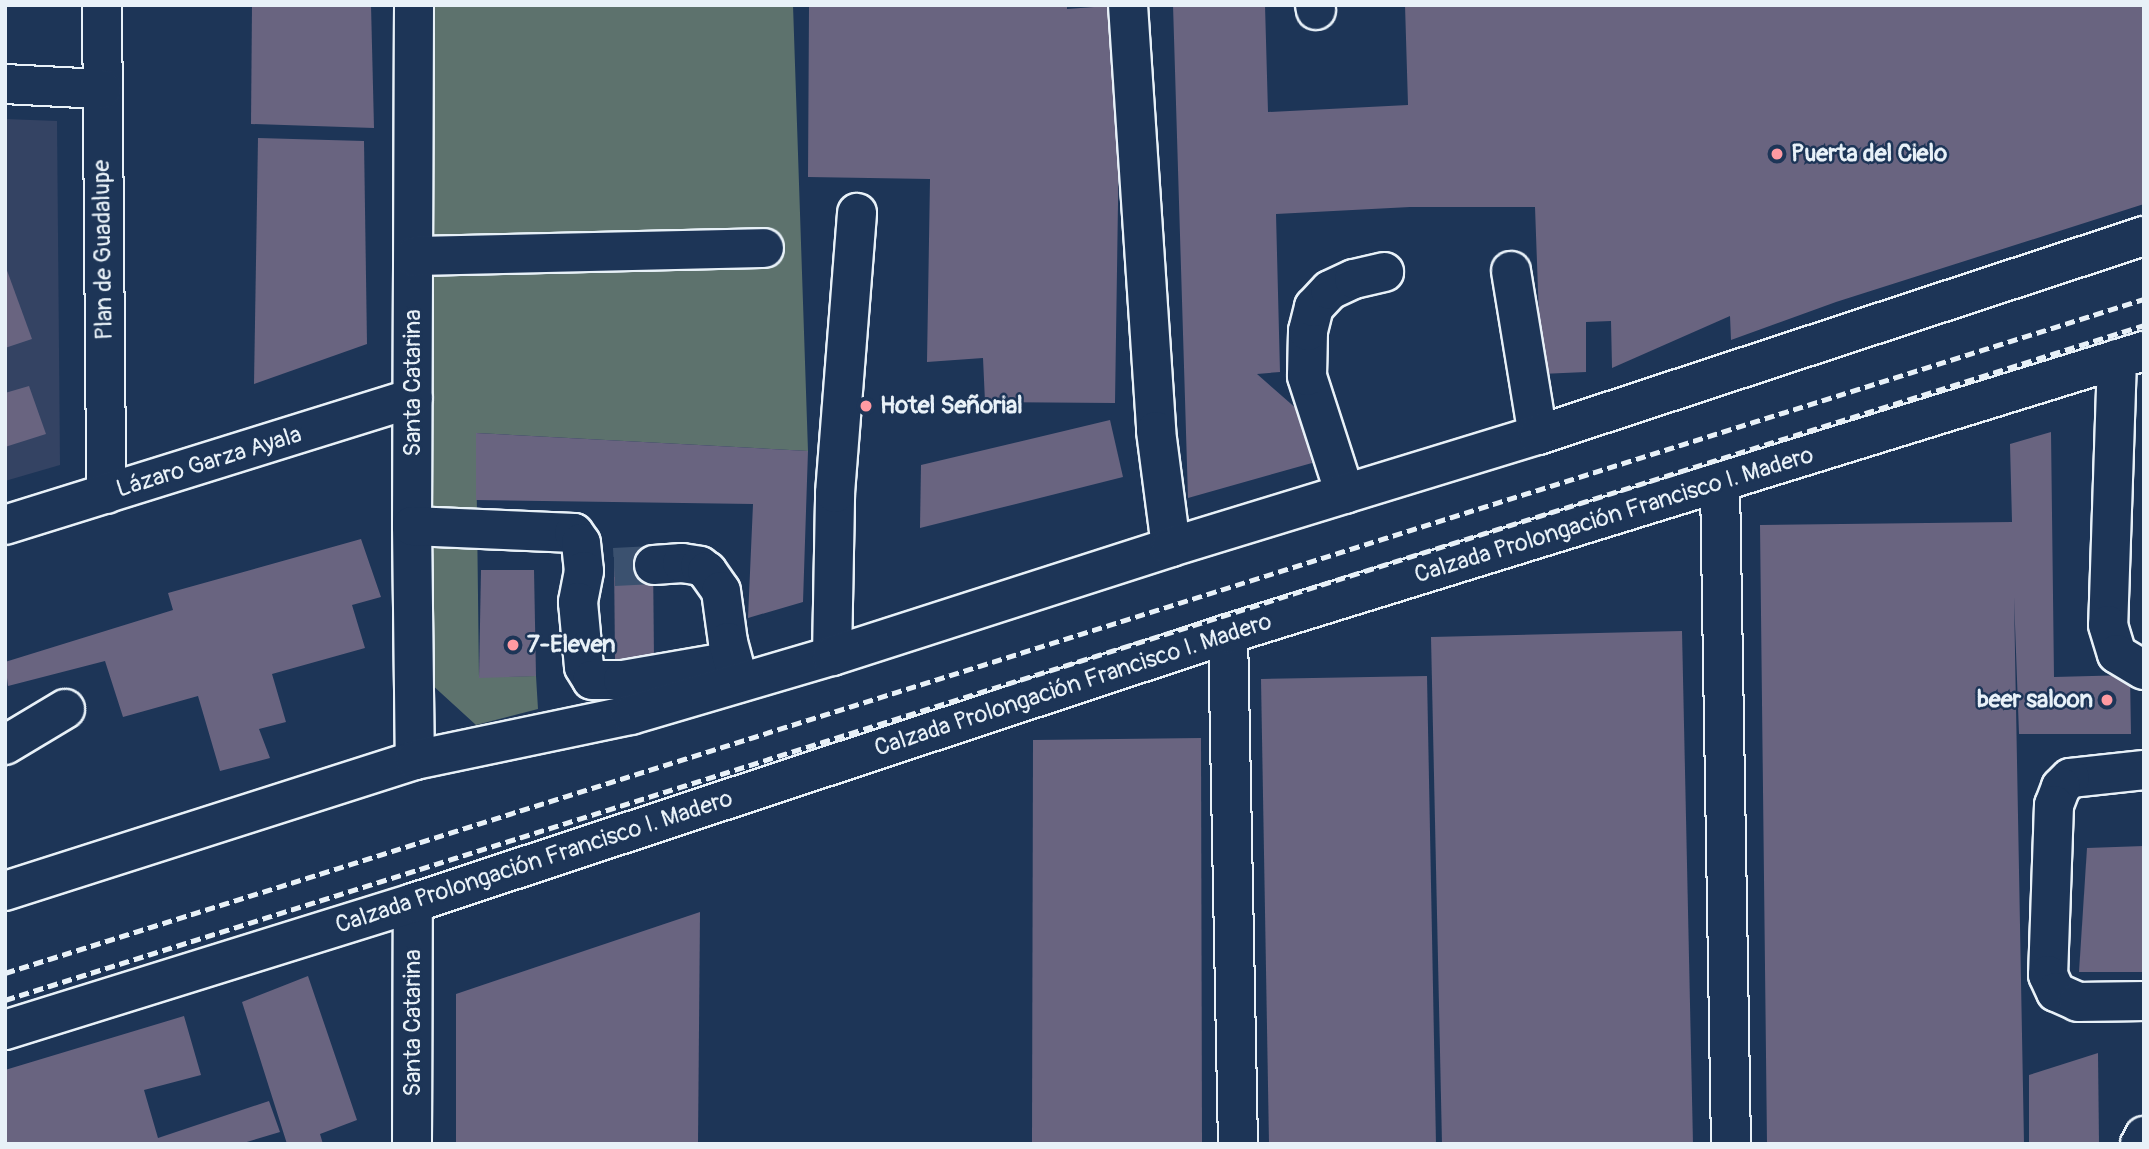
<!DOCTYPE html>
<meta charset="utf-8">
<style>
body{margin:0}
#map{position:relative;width:2149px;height:1149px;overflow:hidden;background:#1d3557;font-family:Pangolin,sans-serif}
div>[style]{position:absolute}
.built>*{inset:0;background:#344363}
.green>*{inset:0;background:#5d726d}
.building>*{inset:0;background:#696480}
.minor-tunnel>*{height:38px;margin-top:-19px;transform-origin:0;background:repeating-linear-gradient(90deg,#3b516f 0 38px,transparent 0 57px)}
.roads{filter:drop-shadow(2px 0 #e8f1f8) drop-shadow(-2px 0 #e8f1f8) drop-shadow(0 2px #e8f1f8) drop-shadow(0 -2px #e8f1f8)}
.minor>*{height:38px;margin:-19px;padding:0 19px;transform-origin:19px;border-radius:19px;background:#1d3557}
.major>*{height:38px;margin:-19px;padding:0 19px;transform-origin:19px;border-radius:19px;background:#1d3557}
.rail>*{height:5px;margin-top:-2.5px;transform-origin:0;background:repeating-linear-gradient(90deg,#e8f1f8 0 10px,transparent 0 15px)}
.dots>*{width:19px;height:19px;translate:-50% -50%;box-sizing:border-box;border:4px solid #1d3557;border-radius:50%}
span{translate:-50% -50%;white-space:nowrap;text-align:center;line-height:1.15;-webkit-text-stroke:5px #1d3557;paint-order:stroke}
.poi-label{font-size:24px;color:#e8f1f8;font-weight:700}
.left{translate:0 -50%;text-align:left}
.right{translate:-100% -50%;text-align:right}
.street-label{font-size:24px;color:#e8f1f8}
.frame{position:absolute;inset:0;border:7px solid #e8f1f8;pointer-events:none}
</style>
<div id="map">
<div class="built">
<div style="clip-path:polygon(5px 119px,57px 121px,60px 465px,5px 481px)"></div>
</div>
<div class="green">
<div style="clip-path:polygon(429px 5px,793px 5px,808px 451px,476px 433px,479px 677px,536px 676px,538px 709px,476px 725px,430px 683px)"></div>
</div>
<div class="building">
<div style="clip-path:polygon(252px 5px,371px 5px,374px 128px,251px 124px)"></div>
<div style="clip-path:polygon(809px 5px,1067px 5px,1067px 9px,1121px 5px,1115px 403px,985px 402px,983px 358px,927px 362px,930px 179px,808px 177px)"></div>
<div style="clip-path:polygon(1173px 5px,1265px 5px,1268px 112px,1408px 105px,1405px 5px,2144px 5px,2144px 204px,1836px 302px,1731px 340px,1730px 316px,1612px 368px,1611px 321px,1586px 322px,1586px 372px,1541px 374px,1535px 207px,1410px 207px,1276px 214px,1280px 372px,1257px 374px,1298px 410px,1312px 463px,1188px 498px)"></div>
<div style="clip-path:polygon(258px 138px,364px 141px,367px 344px,254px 384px)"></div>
<div style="clip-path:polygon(5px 265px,32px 339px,5px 348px)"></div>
<div style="clip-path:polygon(29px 386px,46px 434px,5px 447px,5px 393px)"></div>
<div style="clip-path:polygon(1110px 420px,1123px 477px,920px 528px,921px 465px)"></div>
<div style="clip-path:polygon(2051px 432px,2054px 677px,2130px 675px,2131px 734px,2019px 734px,2014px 597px,2024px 1144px,1767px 1144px,1760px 525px,2012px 522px,2010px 444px)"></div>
<div style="clip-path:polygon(476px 433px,808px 451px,803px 602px,748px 618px,753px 504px,476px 500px)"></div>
<div style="clip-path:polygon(361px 539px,381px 597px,352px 605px,365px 648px,272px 674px,286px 722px,259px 729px,270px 758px,220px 771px,198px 696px,123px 717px,105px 661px,8px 686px,5px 662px,173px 610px,168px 593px)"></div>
<div style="clip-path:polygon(614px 558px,653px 558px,654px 660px,615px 660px)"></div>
<div style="clip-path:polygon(481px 570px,534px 570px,536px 676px,479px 678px)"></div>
<div style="clip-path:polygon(1682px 631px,1693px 1144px,1442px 1144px,1431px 637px)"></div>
<div style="clip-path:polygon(1427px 676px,1436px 1144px,1269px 1144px,1261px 679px)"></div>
<div style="clip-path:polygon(1201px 738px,1202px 1144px,1032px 1144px,1033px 740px)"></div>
<div style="clip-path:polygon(2144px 846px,2144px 972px,2079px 972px,2087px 848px)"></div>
<div style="clip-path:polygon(700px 912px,698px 1144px,456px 1144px,456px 994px)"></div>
<div style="clip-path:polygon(308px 976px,357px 1120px,320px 1134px,323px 1144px,287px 1144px,242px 1002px)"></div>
<div style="clip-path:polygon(184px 1016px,201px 1075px,144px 1090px,158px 1138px,269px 1101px,280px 1132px,240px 1144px,5px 1144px,5px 1070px)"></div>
<div style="clip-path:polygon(2098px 1053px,2099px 1144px,2029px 1144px,2029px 1075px)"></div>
</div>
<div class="minor-tunnel">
<div style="left:614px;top:567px;width:40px;rotate:-2.9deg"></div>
</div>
<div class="roads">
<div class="minor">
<div style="left:102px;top:5px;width:489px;rotate:89.5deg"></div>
<div style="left:414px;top:5px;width:521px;rotate:90.22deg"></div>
<div style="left:412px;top:526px;width:234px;rotate:89.3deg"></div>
<div style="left:1128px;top:5px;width:427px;rotate:86.2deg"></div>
<div style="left:1156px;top:431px;width:117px;rotate:82.6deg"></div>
<div style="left:1315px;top:5px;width:5px;rotate:79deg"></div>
<div style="left:5px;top:84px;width:97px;rotate:3deg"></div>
<div style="left:414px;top:256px;width:350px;rotate:-1.3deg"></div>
<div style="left:1511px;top:271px;width:166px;rotate:80.7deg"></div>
<div style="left:2117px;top:359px;width:266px;rotate:91.9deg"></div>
<div style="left:2108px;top:625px;width:30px;rotate:73deg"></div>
<div style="left:2117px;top:654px;width:31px;rotate:31deg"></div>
<div style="left:1720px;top:483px;width:661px;rotate:89.05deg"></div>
<div style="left:1345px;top:494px;width:124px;rotate:-107.9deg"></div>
<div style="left:1307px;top:376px;width:45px;rotate:-88.7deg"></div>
<div style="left:1308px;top:331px;width:25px;rotate:-76deg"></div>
<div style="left:1314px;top:307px;width:23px;rotate:-47deg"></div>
<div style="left:1330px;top:290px;width:26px;rotate:-25deg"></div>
<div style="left:1354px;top:279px;width:31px;rotate:-13deg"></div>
<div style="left:5px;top:525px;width:427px;rotate:-17.3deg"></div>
<div style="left:412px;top:526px;width:162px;rotate:2.5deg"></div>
<div style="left:574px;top:533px;width:12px;rotate:55deg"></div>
<div style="left:581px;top:543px;width:28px;rotate:84deg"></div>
<div style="left:584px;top:571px;width:32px;rotate:101deg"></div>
<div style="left:578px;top:602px;width:65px;rotate:84.7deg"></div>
<div style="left:584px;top:667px;width:15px;rotate:58deg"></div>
<div style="left:592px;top:680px;width:31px"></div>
<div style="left:623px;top:680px;width:111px;rotate:-9.9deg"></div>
<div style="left:654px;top:565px;width:28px;rotate:-4deg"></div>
<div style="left:682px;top:563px;width:18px;rotate:9deg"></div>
<div style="left:700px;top:566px;width:9px;rotate:36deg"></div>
<div style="left:707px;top:571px;width:24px;rotate:55deg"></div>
<div style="left:721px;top:591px;width:51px;rotate:82.2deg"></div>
<div style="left:728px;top:642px;width:42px;rotate:75deg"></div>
<div style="left:1228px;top:634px;width:510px;rotate:88.88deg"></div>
<div style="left:832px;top:656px;width:163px;rotate:-88.9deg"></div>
<div style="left:835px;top:493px;width:281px;rotate:-85.5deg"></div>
<div style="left:5px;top:745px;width:70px;rotate:-31deg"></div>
<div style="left:2144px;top:770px;width:74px;rotate:173.8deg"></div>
<div style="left:2070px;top:778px;width:13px;rotate:135deg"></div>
<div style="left:2061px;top:787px;width:19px;rotate:111deg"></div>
<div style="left:2054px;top:805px;width:170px;rotate:92deg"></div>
<div style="left:2048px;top:975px;width:19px;rotate:65deg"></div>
<div style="left:2056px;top:992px;width:24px;rotate:24deg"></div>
<div style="left:2078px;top:1002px;width:66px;rotate:-0.9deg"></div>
<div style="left:412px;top:1144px;width:241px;rotate:-89.8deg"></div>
<div style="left:2140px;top:1144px;width:9px;rotate:-63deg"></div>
</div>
<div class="major">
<div style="left:5px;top:891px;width:430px;rotate:-17.7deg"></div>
<div style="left:415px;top:760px;width:221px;rotate:-11.8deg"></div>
<div style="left:631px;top:715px;width:209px;rotate:-16.4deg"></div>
<div style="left:832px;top:656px;width:356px;rotate:-17.8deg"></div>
<div style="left:1171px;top:547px;width:384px;rotate:-17deg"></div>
<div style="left:1538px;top:435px;width:638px;rotate:-18.18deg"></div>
<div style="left:5px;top:1030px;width:427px;rotate:-17.3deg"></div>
<div style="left:413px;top:903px;width:858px;rotate:-18.27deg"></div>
<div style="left:1228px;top:634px;width:959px;rotate:-17.17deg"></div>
</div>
</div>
<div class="rail">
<div style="left:5px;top:973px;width:2243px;rotate:-17.49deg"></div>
<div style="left:5px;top:1000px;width:2243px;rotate:-17.51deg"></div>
</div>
<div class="dots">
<div style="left:1777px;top:154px;background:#ff9aa2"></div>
<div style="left:866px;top:406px;background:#ff9aa2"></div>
<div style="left:513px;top:645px;background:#ff9aa2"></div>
<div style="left:2107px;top:700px;background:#ff9aa2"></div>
</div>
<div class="poi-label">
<span class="left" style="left:1791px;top:154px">Puerta del Cielo</span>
<span class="left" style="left:880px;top:406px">Hotel Señorial</span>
<span class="left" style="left:527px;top:645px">7-Eleven</span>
<span class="right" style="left:2093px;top:700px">beer saloon</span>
</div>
<div class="street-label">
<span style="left:103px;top:250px;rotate:-91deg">Plan de Guadalupe</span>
<span style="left:413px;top:383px;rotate:-90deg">Santa Catarina</span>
<span style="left:209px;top:462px;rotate:-17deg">Lázaro Garza Ayala</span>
<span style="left:1614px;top:515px;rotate:-17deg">Calzada Prolongación Francisco I. Madero</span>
<span style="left:1073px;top:685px;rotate:-18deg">Calzada Prolongación Francisco I. Madero</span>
<span style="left:534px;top:862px;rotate:-18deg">Calzada Prolongación Francisco I. Madero</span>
<span style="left:413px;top:1023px;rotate:-90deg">Santa Catarina</span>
</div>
<div class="frame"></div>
</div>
